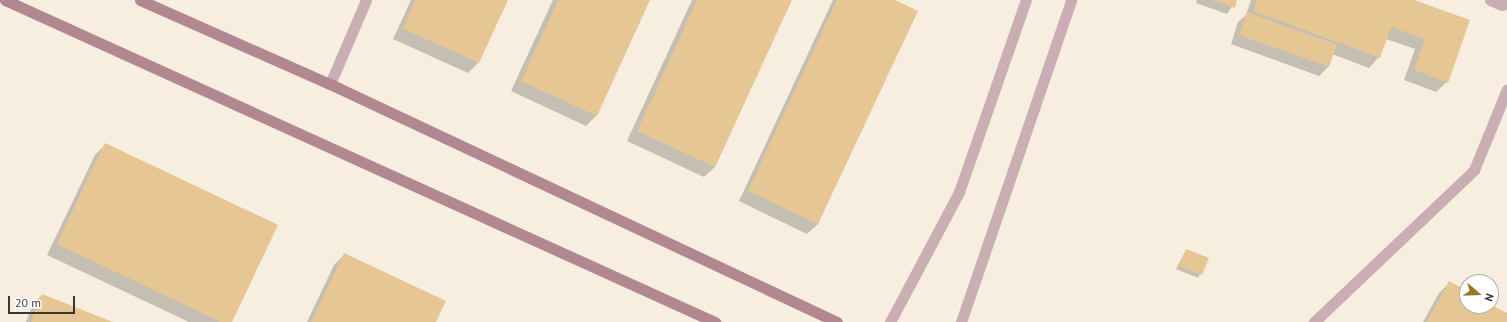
<!DOCTYPE html>
<style>
body{margin:0}
#map{position:relative;width:1507px;height:322px;overflow:hidden;background:#fffaf3;font-family:"PT Sans",sans-serif}
div>[style]{position:absolute}
.built>*{inset:0;background:#f7eedf}
.shadow>*{inset:0;background:#0003}
.building>*{inset:0;background:#e6c693}
.minor>*{height:11px;margin:-5.5px;padding:0 5.5px;transform-origin:5.5px;border-radius:5.5px;background:#caaeb3}
.tertiary>*{height:11px;margin:-5.5px;padding:0 5.5px;transform-origin:5.5px;border-radius:5.5px;background:#caaeb3}
.secondary>*{height:11px;margin:-5.5px;padding:0 5.5px;transform-origin:5.5px;border-radius:5.5px;background:#b18891}
span{translate:-50% -50%;white-space:nowrap;text-align:center;line-height:1.15;-webkit-text-stroke:3.5px #fff;paint-order:stroke}
.north{position:absolute;left:1459px;top:274px;width:40px;height:40px;box-sizing:border-box;background:#fff;border:1px solid #b0afae;border-radius:50%;rotate:109deg;font-size:11px;font-weight:700;line-height:16px;text-align:center;color:#393734}
.north::after{content:'';display:block;margin:auto;width:14px;height:18px;background:#9c7622;clip-path:polygon(50% 0,100% 100%,50% 72%,0 100%)}
.scale{position:absolute;left:8px;top:296px;width:67px;height:18px;box-sizing:border-box;border:2px solid #393734;border-top:0;padding-left:5px;font-size:12px;line-height:14px;white-space:nowrap;color:#393734;-webkit-text-stroke:3px #fff;paint-order:stroke}
</style>
<div id="map">
<div class="built">
<div style="clip-path:polygon(evenodd,0 0,1507px 0,1507px 322px,0 322px,0 0,1467px 282px,1491px 282px,1491px 306px,1467px 306px,1467px 282px)"></div>
</div>
<div class="shadow">
<div style="clip-path:polygon(411px 0,507px 0,478px 63px,468px 73px,393px 39px)"></div>
<div style="clip-path:polygon(553px 0,649px 0,596px 116px,586px 126px,511px 91px)"></div>
<div style="clip-path:polygon(692px 0,791px 0,715px 167px,704px 177px,627px 141px)"></div>
<div style="clip-path:polygon(833px 0,893px 0,818px 224px,807px 234px,739px 201px)"></div>
<div style="clip-path:polygon(1197px 0,1236px 0,1227px 14px,1196px 3px)"></div>
<div style="clip-path:polygon(1251px 0,1411px 0,1447px 82px,1436px 92px,1404px 80px,1415px 49px,1386px 39px,1379px 57px,1369px 68px,1332px 54px,1328px 67px,1319px 76px,1231px 44px,1238px 22px,1246px 15px)"></div>
<div style="clip-path:polygon(105px 145px,231px 322px,189px 322px,47px 255px,95px 155px)"></div>
<div style="clip-path:polygon(1186px 250px,1208px 259px,1198px 278px,1176px 269px)"></div>
<div style="clip-path:polygon(344px 255px,435px 322px,307px 322px,334px 265px)"></div>
<div style="clip-path:polygon(1449px 283px,1467px 292px,1467px 306px,1507px 314px,1507px 322px,1423px 322px,1439px 293px)"></div>
<div style="clip-path:polygon(42px 295px,111px 322px,26px 322px,33px 304px)"></div>
</div>
<div class="building">
<div style="clip-path:polygon(415px 0,508px 0,479px 63px,403px 29px)"></div>
<div style="clip-path:polygon(558px 0,650px 0,597px 116px,521px 81px)"></div>
<div style="clip-path:polygon(697px 0,792px 0,715px 167px,637px 131px)"></div>
<div style="clip-path:polygon(837px 0,895px 0,918px 11px,818px 224px,748px 191px)"></div>
<div style="clip-path:polygon(1213px 0,1237px 0,1235px 8px)"></div>
<div style="clip-path:polygon(1257px 0,1414px 0,1470px 20px,1448px 83px,1414px 70px,1425px 39px,1391px 27px,1380px 58px,1253px 11px)"></div>
<div style="clip-path:polygon(1247px 12px,1337px 45px,1329px 67px,1239px 35px)"></div>
<div style="clip-path:polygon(105px 143px,278px 225px,232px 322px,221px 322px,57px 244px)"></div>
<div style="clip-path:polygon(1186px 249px,1209px 258px,1202px 275px,1179px 266px)"></div>
<div style="clip-path:polygon(344px 253px,446px 301px,436px 322px,311px 322px)"></div>
<div style="clip-path:polygon(1449px 281px,1467px 291px,1467px 306px,1491px 305px,1507px 313px,1507px 322px,1427px 322px)"></div>
<div style="clip-path:polygon(42px 294px,113px 322px,31px 322px)"></div>
</div>
<div class="minor">
<div style="left:1490px;top:0;width:13px;rotate:23deg"></div>
<div style="left:1502px;top:5px;width:5px;rotate:-68deg"></div>
<div style="left:330px;top:84px;width:91px;rotate:-66.8deg"></div>
<div style="left:1314px;top:322px;width:221px;rotate:-43.5deg"></div>
<div style="left:1474px;top:170px;width:87px;rotate:-67.8deg"></div>
</div>
<div class="tertiary">
<div style="left:890px;top:322px;width:147px;rotate:-62deg"></div>
<div style="left:959px;top:192px;width:203px;rotate:-70.8deg"></div>
<div style="left:961px;top:322px;width:340px;rotate:-71.1deg"></div>
</div>
<div class="secondary">
<div style="left:5px;top:0;width:780px;rotate:24.4deg"></div>
<div style="left:140px;top:0;width:208px;rotate:23.9deg"></div>
<div style="left:330px;top:84px;width:560px;rotate:25.15deg"></div>
</div>
<div class="north">N</div>
<div class="scale">20 m</div>
</div>
